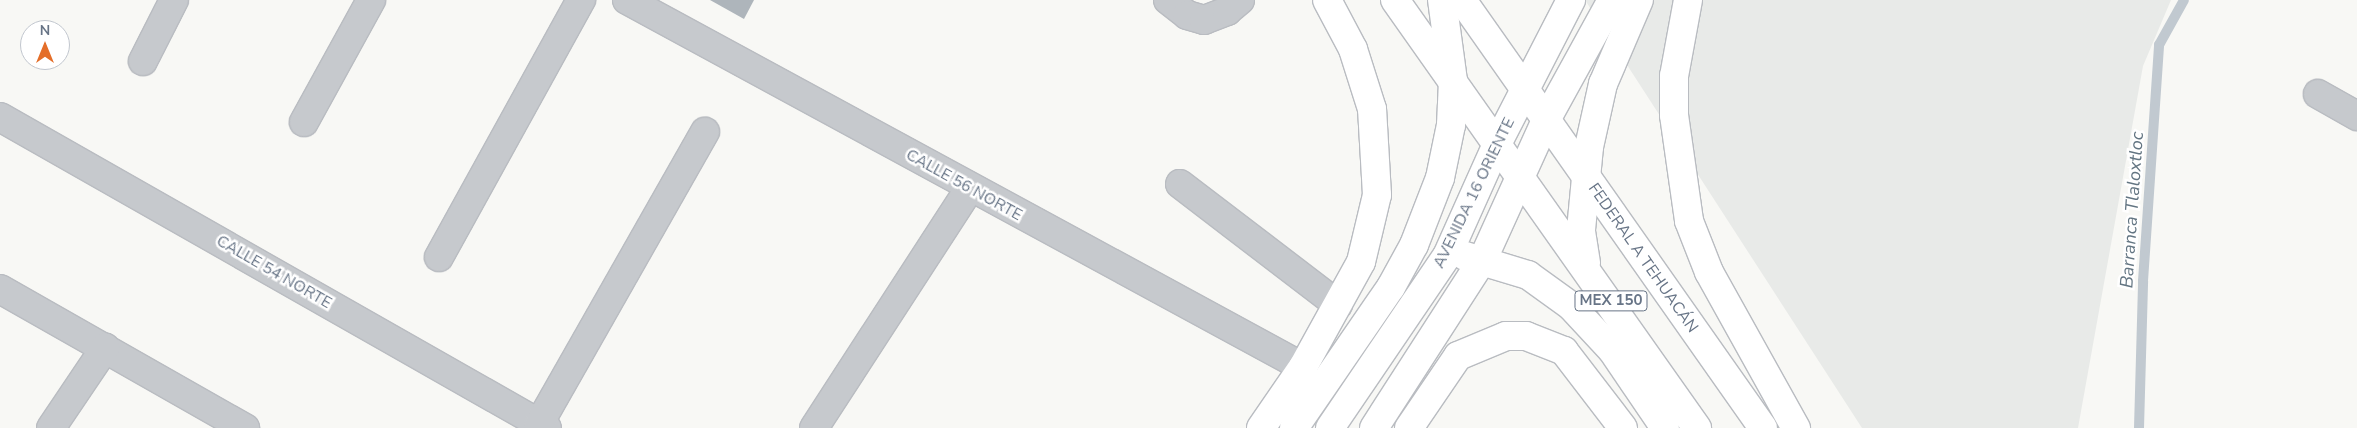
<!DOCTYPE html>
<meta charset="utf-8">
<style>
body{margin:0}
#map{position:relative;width:2357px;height:428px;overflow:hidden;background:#f8f8f5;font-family:"Nunito Sans",sans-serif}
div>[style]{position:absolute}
.built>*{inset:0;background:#e8eae8}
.stream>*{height:10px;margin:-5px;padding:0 5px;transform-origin:5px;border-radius:5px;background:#c1c9d0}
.building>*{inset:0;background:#aeb5bb}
.roads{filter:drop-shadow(1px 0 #b9bcc1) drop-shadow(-1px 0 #b9bcc1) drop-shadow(0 1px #b9bcc1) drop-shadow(0 -1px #b9bcc1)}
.minor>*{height:28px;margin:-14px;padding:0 14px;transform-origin:14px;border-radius:14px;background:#c6c9cd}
.major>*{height:28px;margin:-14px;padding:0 14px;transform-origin:14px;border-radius:14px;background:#fff}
span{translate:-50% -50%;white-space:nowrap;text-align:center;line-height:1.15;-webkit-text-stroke:5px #fff;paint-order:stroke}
.shield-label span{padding:1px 4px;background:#fff;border:1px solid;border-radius:4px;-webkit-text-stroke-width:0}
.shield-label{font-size:15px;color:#677486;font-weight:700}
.street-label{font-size:16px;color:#677486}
.water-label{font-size:18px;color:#637582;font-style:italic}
.north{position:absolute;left:20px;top:20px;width:50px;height:50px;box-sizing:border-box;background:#fff;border:1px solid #c2c7cf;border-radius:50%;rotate:0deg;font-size:14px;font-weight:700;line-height:20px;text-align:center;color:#677486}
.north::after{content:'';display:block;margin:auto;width:18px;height:22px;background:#e46e29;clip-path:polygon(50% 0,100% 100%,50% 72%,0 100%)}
</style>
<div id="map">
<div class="built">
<div style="clip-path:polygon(1585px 0,2171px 0,2143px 66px,2078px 428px,1862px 428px)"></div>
</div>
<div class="stream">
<div style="left:2139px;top:428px;width:147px;rotate:-88.4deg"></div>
<div style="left:2143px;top:281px;width:237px;rotate:-86.1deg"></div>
<div style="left:2159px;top:45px;width:51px;rotate:-60.9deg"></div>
</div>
<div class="building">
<div style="clip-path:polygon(710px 0,754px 0,744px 19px)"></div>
</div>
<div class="roads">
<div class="minor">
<div style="left:627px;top:0;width:769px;rotate:28.5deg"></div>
<div style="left:1168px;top:0;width:24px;rotate:38deg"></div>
<div style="left:1187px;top:15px;width:18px;rotate:16deg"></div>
<div style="left:1204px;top:20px;width:25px;rotate:-21deg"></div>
<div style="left:1227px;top:11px;width:17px;rotate:-40deg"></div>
<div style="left:143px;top:61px;width:68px;rotate:-63.1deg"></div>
<div style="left:2318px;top:94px;width:45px;rotate:29.4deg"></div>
<div style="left:0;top:117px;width:629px;rotate:29.62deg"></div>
<div style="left:304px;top:122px;width:139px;rotate:-61.2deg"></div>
<div style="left:1180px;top:184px;width:199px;rotate:37.4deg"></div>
<div style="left:439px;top:257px;width:294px;rotate:-61.1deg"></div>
<div style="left:0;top:289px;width:282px;rotate:29.6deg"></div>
<div style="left:539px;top:424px;width:336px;rotate:-60.4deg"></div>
<div style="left:51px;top:428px;width:97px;rotate:-56deg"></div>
<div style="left:814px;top:428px;width:286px;rotate:-57deg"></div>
</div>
<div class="major">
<div style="left:1395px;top:0;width:524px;rotate:54.79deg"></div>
<div style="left:1462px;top:0;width:523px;rotate:54.88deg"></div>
<div style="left:1688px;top:0;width:77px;rotate:100.4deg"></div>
<div style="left:1674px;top:76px;width:39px;rotate:90deg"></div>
<div style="left:1674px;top:115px;width:107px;rotate:81.9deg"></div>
<div style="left:1689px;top:221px;width:55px;rotate:68.6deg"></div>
<div style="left:1709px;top:272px;width:179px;rotate:60.9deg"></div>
<div style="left:1465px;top:256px;width:66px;rotate:16.8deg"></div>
<div style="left:1528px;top:275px;width:53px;rotate:35.8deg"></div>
<div style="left:1571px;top:306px;width:60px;rotate:47deg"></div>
<div style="left:1612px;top:350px;width:94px;rotate:55.8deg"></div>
<div style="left:1586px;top:263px;width:33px;rotate:-99deg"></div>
<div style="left:1581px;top:230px;width:83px;rotate:-84.5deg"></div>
<div style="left:1589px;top:147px;width:65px;rotate:-77.5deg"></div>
<div style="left:1603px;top:84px;width:91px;rotate:-66.8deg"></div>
<div style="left:1261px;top:428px;width:74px;rotate:-55.5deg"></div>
<div style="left:1303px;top:367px;width:120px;rotate:-61.1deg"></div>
<div style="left:1361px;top:262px;width:69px;rotate:-76.6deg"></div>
<div style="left:1377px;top:195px;width:86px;rotate:-93.3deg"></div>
<div style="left:1372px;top:109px;width:63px;rotate:-107.6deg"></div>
<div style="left:1353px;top:49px;width:55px;rotate:-118deg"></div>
<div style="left:1294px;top:428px;width:171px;rotate:-55.5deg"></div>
<div style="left:1391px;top:287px;width:48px;rotate:-61.3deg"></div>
<div style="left:1414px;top:245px;width:72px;rotate:-68.8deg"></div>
<div style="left:1440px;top:178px;width:54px;rotate:-78.3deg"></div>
<div style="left:1451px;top:125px;width:44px;rotate:-87.4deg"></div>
<div style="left:1453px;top:81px;width:82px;rotate:-97.7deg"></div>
<div style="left:1330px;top:428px;width:208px;rotate:-55.8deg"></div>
<div style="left:1447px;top:256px;width:123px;rotate:-65.9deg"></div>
<div style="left:1497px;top:144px;width:162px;rotate:-62.8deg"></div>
<div style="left:1374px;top:428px;width:201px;rotate:-57.2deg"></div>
<div style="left:1483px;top:259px;width:153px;rotate:-65.6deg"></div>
<div style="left:1546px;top:120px;width:137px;rotate:-61.2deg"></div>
<div style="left:1409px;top:428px;width:87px;rotate:-55.8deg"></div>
<div style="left:1458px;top:356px;width:52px;rotate:-22.6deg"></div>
<div style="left:1506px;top:336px;width:20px"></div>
<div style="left:1526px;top:336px;width:41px;rotate:21.5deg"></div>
<div style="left:1564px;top:351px;width:97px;rotate:52.5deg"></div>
</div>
</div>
<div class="shield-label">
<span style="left:1611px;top:301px">MEX 150</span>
</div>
<div class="street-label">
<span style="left:964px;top:185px;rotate:29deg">CALLE 56 NORTE</span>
<span style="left:1474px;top:193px;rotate:-64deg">AVENIDA 16 ORIENTE</span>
<span style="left:1643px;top:258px;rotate:55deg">FEDERAL A TEHUACÁN</span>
<span style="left:274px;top:272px;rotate:30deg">CALLE 54 NORTE</span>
</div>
<div class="water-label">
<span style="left:2132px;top:210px;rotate:-86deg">Barranca Tlaloxtloc</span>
</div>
<div class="north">N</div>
</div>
